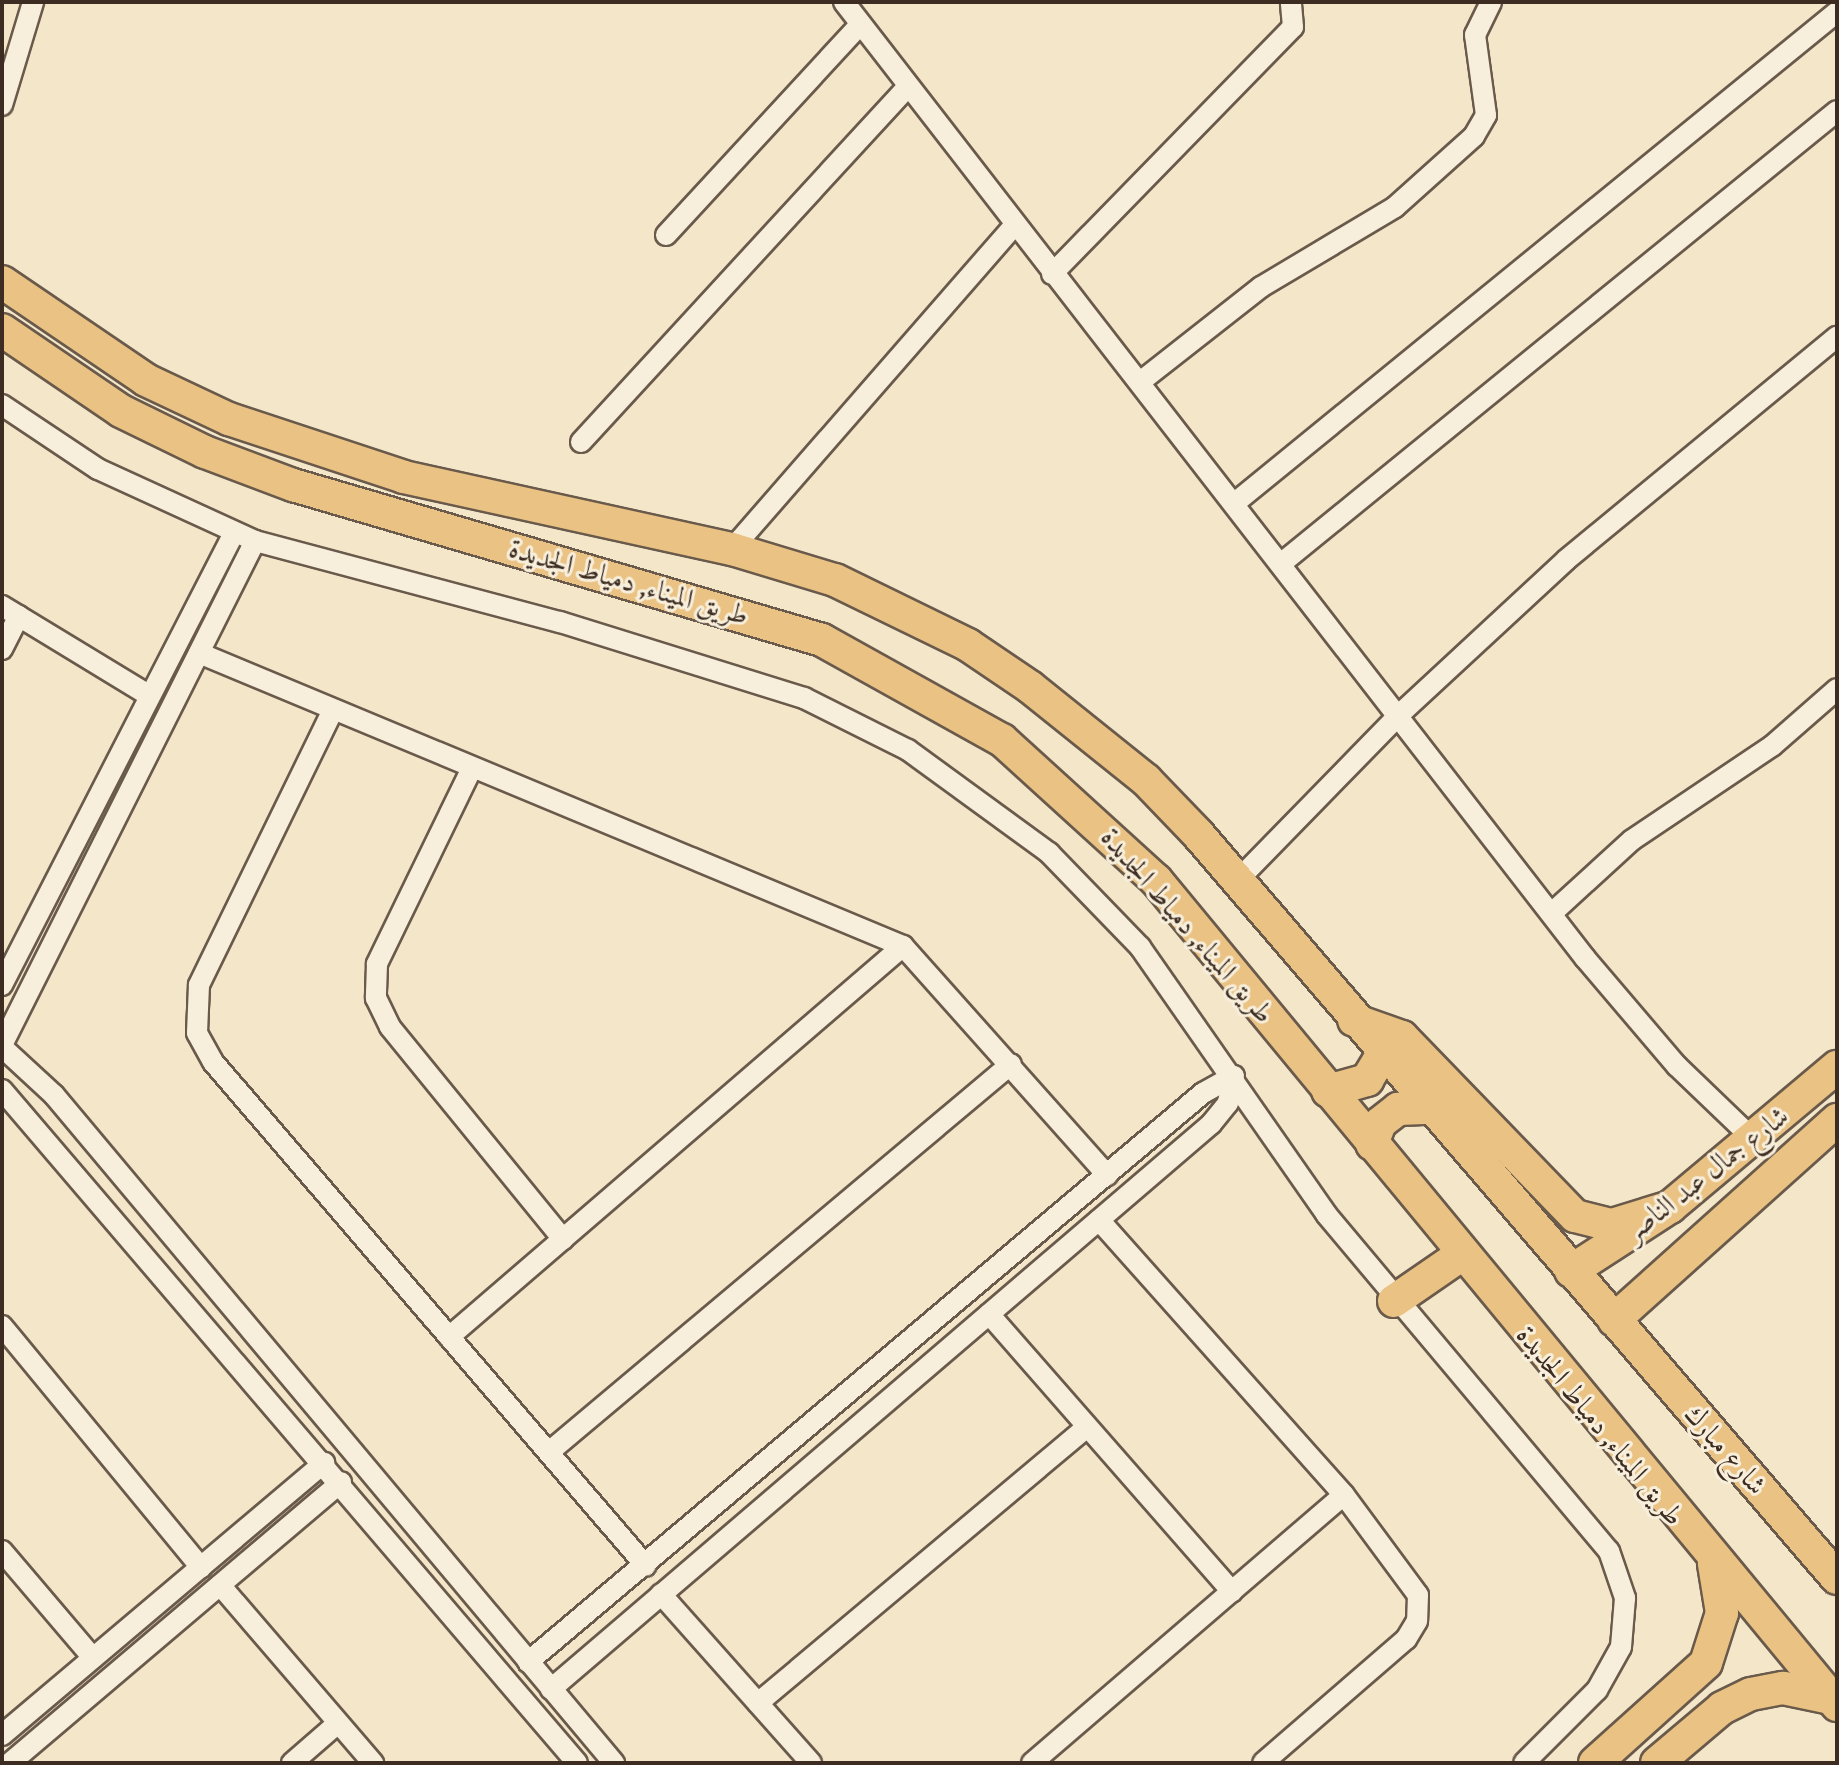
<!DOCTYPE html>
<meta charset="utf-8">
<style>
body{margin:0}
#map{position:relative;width:1839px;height:1765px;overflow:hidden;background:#f3e6c9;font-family:"Gentium Book Plus",Amiri,serif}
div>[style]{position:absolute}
.roads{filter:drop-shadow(2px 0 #6a5a4b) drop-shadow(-2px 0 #6a5a4b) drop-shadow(0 2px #6a5a4b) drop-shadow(0 -2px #6a5a4b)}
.street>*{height:20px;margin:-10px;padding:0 10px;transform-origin:10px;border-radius:10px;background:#f7efdc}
.primary>*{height:32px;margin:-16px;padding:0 16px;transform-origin:16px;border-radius:16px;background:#eac384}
span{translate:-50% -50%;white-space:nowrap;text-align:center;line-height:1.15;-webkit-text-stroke:6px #f7efdc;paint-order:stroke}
.street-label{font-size:28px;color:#3d2c21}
.frame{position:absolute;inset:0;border:4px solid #3d2c21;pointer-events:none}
</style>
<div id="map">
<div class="roads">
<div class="street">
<div style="left:844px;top:2px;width:1210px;rotate:52.22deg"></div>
<div style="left:1585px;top:958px;width:142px;rotate:49.6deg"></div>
<div style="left:1677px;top:1066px;width:104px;rotate:43.8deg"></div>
<div style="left:2px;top:105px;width:108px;rotate:-73.2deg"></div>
<div style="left:666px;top:235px;width:286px;rotate:-47.3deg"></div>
<div style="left:1052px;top:274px;width:345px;rotate:-45.7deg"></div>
<div style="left:1293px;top:27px;width:25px;rotate:-95deg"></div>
<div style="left:1140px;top:382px;width:154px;rotate:-38.1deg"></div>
<div style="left:1261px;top:287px;width:156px;rotate:-30.8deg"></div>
<div style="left:1395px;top:207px;width:106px;rotate:-41.9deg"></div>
<div style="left:1474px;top:136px;width:24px;rotate:-60deg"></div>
<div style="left:1486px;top:115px;width:81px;rotate:-97.8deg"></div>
<div style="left:1475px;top:35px;width:37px;rotate:-64deg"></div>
<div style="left:2px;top:405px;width:115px;rotate:33.7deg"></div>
<div style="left:98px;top:469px;width:173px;rotate:24.6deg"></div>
<div style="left:255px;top:541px;width:316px;rotate:14.9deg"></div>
<div style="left:560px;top:622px;width:256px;rotate:17.3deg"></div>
<div style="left:804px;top:698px;width:116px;rotate:26.6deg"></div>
<div style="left:908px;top:750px;width:175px;rotate:36.1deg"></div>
<div style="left:1049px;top:853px;width:131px;rotate:45.9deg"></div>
<div style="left:1140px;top:947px;width:325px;rotate:55.1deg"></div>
<div style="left:1326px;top:1214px;width:440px;rotate:50deg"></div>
<div style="left:1609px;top:1551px;width:50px;rotate:71.2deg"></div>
<div style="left:1625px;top:1598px;width:49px;rotate:94.7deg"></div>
<div style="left:1621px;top:1647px;width:49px;rotate:119.2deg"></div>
<div style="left:1597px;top:1690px;width:103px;rotate:135deg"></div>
<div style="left:581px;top:442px;width:481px;rotate:-47.4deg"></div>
<div style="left:1236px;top:502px;width:775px;rotate:-39.19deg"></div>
<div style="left:732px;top:549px;width:429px;rotate:-48.9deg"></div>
<div style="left:1283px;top:562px;width:714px;rotate:-39.15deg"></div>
<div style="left:2px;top:606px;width:173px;rotate:31.3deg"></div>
<div style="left:2px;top:649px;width:37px;rotate:-63deg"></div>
<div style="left:199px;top:653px;width:763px;rotate:22.6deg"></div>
<div style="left:903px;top:946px;width:307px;rotate:48.3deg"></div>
<div style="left:333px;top:710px;width:306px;rotate:116deg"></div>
<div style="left:199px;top:985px;width:48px;rotate:92.4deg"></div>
<div style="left:197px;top:1033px;width:33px;rotate:61deg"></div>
<div style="left:213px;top:1062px;width:664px;rotate:49.33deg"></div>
<div style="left:472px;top:768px;width:218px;rotate:115.9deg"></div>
<div style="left:377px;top:964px;width:34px;rotate:92deg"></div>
<div style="left:376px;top:998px;width:32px;rotate:64deg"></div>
<div style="left:390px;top:1027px;width:274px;rotate:50.8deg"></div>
<div style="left:1237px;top:881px;width:235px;rotate:-45.7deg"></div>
<div style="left:1401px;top:713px;width:225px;rotate:-42.8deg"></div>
<div style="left:1566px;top:560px;width:351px;rotate:-39.5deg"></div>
<div style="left:1552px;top:913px;width:108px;rotate:-42.4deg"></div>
<div style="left:1632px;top:840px;width:169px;rotate:-33.9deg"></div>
<div style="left:1772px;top:746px;width:86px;rotate:-41.2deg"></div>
<div style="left:2px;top:985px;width:508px;rotate:-62.83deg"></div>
<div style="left:2px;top:1045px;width:564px;rotate:-63.34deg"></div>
<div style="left:2px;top:1047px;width:71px;rotate:42.7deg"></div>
<div style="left:54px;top:1095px;width:872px;rotate:50.03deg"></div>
<div style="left:2px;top:1090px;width:885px;rotate:49.49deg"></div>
<div style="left:1099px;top:1220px;width:368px;rotate:48.3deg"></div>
<div style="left:1344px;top:1495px;width:124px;rotate:53.5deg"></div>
<div style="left:1418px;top:1595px;width:26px;rotate:92deg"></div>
<div style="left:1417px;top:1621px;width:21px;rotate:121deg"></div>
<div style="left:1406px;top:1639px;width:189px;rotate:139.1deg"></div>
<div style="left:989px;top:1314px;width:369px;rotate:48.8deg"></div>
<div style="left:2px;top:1326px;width:313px;rotate:50.5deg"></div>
<div style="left:449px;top:1337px;width:599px;rotate:-40.74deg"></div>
<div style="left:549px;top:1452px;width:603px;rotate:-40.02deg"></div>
<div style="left:2px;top:1551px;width:140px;rotate:49.6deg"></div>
<div style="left:220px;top:1585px;width:235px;rotate:49.3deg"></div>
<div style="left:661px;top:1594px;width:226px;rotate:48.4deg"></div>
<div style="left:528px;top:1662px;width:883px;rotate:-40.13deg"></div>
<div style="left:1203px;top:1093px;width:35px;rotate:-29deg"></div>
<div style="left:1234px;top:1076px;width:28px;rotate:103deg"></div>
<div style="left:1228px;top:1103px;width:27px;rotate:129deg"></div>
<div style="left:1211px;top:1124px;width:869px;rotate:139.43deg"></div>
<div style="left:758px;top:1703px;width:429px;rotate:-40deg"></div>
<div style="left:2px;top:1735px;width:422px;rotate:-40.2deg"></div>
<div style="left:10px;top:1763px;width:434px;rotate:-40.3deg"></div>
<div style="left:292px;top:1763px;width:61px;rotate:-41deg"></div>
<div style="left:1032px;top:1763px;width:411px;rotate:-40.7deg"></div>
</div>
<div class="primary">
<div style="left:2px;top:282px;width:174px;rotate:34.2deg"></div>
<div style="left:146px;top:380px;width:92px;rotate:25.2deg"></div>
<div style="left:229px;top:419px;width:184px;rotate:18.3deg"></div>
<div style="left:404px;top:477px;width:336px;rotate:12.4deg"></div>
<div style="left:732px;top:549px;width:108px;rotate:16.8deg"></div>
<div style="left:835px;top:580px;width:148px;rotate:26deg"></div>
<div style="left:968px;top:645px;width:75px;rotate:34.1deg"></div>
<div style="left:1030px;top:687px;width:149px;rotate:38.7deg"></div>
<div style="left:1146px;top:780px;width:74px;rotate:46.1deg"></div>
<div style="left:1197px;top:833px;width:982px;rotate:49.34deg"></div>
<div style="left:2px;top:330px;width:144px;rotate:34.2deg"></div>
<div style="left:121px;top:411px;width:93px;rotate:26deg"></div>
<div style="left:205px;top:452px;width:94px;rotate:20.6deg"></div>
<div style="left:293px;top:485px;width:551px;rotate:16.33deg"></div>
<div style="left:822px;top:640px;width:206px;rotate:29.1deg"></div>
<div style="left:1002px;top:740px;width:208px;rotate:42.3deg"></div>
<div style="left:1156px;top:880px;width:1070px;rotate:50.46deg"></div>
<div style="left:1354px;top:1020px;width:51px;rotate:19.5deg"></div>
<div style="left:1402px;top:1037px;width:249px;rotate:46deg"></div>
<div style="left:1575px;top:1216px;width:38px;rotate:14deg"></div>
<div style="left:1612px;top:1225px;width:61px;rotate:-17.2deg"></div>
<div style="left:1328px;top:1091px;width:41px;rotate:-15.8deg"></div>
<div style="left:1367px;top:1080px;width:31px;rotate:-59deg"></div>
<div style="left:1372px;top:1144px;width:22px;rotate:-69deg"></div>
<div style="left:1380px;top:1123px;width:23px;rotate:-38deg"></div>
<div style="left:1398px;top:1109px;width:33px;rotate:-2deg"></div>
<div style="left:1571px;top:1271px;width:118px;rotate:-32.9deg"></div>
<div style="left:1670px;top:1207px;width:218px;rotate:-40deg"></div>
<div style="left:1394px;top:1301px;width:81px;rotate:-34.5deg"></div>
<div style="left:1614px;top:1320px;width:300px;rotate:-41.9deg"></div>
<div style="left:1595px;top:1763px;width:149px;rotate:-42deg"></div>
<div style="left:1706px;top:1663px;width:52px;rotate:-72.3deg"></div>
<div style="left:1722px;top:1613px;width:50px;rotate:-99.3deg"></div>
<div style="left:1657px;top:1763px;width:85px;rotate:-40.2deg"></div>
<div style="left:1722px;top:1708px;width:32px;rotate:-26deg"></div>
<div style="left:1751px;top:1694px;width:33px;rotate:-11deg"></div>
<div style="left:1783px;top:1688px;width:49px;rotate:11.8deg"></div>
</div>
</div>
<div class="street-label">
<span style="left:629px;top:581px;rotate:16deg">طريق الميناء, دمياط الجديدة</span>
<span style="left:1188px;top:925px;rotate:49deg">طريق الميناء, دمياط الجديدة</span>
<span style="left:1706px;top:1173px;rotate:-38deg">شارع جمال عبد الناصر</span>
<span style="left:1601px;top:1425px;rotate:51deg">طريق الميناء, دمياط الجديدة</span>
<span style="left:1726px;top:1449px;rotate:49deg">شارع مبارك</span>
</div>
<div class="frame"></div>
</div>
